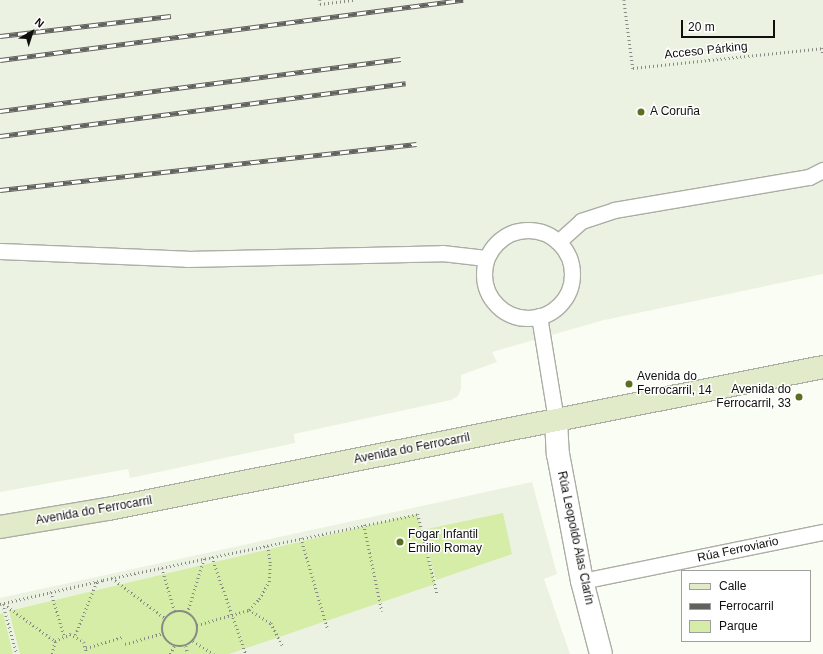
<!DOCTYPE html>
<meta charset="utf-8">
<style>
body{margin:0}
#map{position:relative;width:823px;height:654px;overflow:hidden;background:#f9fdf3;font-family:Helvetica,sans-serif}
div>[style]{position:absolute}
.built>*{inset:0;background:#ecf2e2}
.green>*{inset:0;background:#d5eda7}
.path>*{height:2.5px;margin-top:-1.25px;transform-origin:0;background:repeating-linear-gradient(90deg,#888b84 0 1px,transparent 0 4px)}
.path>.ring{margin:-1.25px;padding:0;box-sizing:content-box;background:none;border:2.5px solid #888b84;border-radius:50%}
.roads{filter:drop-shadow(1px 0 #abaea5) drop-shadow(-1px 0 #abaea5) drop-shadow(0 1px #abaea5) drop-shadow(0 -1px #abaea5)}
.lane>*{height:15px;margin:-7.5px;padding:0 7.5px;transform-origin:7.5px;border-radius:7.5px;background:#fff}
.lane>.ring{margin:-7.5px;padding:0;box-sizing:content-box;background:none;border:15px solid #fff;border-radius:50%}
.street>*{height:22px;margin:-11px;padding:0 11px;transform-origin:11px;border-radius:11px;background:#fff}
.secondary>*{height:22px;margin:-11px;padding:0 11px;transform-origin:11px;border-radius:11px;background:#e1eac9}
.rail>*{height:4.5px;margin-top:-2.25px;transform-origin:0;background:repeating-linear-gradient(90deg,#fff 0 9px,#60625d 0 18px);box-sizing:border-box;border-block:1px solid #60625d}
.dots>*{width:11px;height:11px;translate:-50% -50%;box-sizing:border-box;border:2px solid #fff;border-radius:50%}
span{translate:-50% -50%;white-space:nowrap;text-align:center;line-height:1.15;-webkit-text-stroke:3px #fff;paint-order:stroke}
.street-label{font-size:12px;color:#0f100d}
.poi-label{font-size:12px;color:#0f100d}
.left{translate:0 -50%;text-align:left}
.right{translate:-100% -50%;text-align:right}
.legend{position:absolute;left:681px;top:570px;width:130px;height:72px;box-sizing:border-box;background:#fff;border:1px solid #9f9f9e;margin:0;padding:5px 7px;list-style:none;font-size:12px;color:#0f100d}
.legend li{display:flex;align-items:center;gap:8px;height:20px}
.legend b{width:20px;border:1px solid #9f9f9e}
.north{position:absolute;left:12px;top:12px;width:40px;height:40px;-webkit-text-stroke:3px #fff;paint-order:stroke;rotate:39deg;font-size:11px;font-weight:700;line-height:16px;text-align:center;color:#0f100d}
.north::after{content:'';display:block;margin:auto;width:14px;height:18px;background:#0f100d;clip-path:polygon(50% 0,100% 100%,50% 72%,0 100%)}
.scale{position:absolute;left:681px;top:20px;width:94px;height:18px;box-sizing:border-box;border:2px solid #0f100d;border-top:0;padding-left:5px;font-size:12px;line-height:14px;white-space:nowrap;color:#0f100d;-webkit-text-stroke:3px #fff;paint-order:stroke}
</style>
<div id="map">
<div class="built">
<div style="clip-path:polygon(0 0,823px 0,823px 274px,604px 320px,492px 352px,497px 362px,461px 375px,461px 389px,458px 396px,451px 400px,294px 434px,295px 443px,130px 478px,128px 469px,0 492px)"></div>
<div style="clip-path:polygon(532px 482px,557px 574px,544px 579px,570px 654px,0 654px,0 598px)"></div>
</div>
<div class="green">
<div style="clip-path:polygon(503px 513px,512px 554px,436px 580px,422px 530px)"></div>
<div style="clip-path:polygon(417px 514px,435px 584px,229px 654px,20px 654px,9px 611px)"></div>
<div style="clip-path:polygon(3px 613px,13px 654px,0 654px,0 614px)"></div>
</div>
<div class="path">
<div style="left:320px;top:0;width:4px;rotate:90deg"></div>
<div style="left:320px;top:4px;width:35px;rotate:-7deg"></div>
<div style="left:624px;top:0;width:69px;rotate:82.5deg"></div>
<div style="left:633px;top:68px;width:190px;rotate:-6deg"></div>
<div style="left:822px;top:48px;width:7px;rotate:82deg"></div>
<div style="left:364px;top:525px;width:88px;rotate:78.2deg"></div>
<div style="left:301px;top:538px;width:96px;rotate:73.6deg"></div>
<div style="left:212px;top:557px;width:103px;rotate:70.7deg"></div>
<div style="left:162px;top:568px;width:46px;rotate:73.5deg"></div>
<div style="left:112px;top:578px;width:68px;rotate:37.2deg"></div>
<div style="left:51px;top:592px;width:45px;rotate:73.2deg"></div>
<div style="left:0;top:604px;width:106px;rotate:-13.1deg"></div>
<div style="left:103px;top:580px;width:322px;rotate:-11.8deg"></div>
<div style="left:418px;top:514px;width:81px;rotate:76.5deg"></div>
<div style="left:3px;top:604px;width:52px;rotate:74.4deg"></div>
<div style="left:4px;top:604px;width:63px;rotate:36deg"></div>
<div style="left:249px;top:610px;width:26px;rotate:31deg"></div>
<div style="left:271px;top:623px;width:25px;rotate:63deg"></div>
<div class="ring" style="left:162px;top:611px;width:33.5px;height:33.5px"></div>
<div style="left:187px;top:613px;width:58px;rotate:-72.8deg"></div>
<div style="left:197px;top:625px;width:54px;rotate:-16.1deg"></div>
<div style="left:249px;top:610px;width:15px;rotate:-48deg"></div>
<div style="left:259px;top:599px;width:20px;rotate:-60deg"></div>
<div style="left:269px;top:582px;width:19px;rotate:-87deg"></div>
<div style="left:270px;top:563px;width:18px;rotate:-99deg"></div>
<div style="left:75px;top:635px;width:58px;rotate:-67.8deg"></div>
<div style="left:193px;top:641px;width:25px;rotate:32deg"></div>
<div style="left:125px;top:644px;width:40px;rotate:-16deg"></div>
<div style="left:186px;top:646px;width:8px;rotate:76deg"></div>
<div style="left:86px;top:648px;width:39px;rotate:-17deg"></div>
<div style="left:52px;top:654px;width:13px;rotate:-77deg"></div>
<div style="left:55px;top:641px;width:17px;rotate:-25deg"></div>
<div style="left:70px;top:634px;width:16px;rotate:30deg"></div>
<div style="left:84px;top:642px;width:12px;rotate:76deg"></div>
<div style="left:170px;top:654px;width:9px;rotate:-63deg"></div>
</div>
<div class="roads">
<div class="lane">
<div class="ring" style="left:484px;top:230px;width:73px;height:73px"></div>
<div style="left:558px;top:242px;width:31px;rotate:-42deg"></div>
<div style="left:581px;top:221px;width:35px;rotate:-18deg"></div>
<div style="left:614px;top:210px;width:198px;rotate:-9.6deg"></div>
<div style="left:809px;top:177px;width:16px;rotate:-27deg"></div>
<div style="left:0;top:251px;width:187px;rotate:2.4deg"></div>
<div style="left:187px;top:259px;width:255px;rotate:-1.3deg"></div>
<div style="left:442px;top:253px;width:44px;rotate:6.5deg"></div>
<div style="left:539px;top:316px;width:105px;rotate:80.7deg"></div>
<div style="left:582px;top:581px;width:246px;rotate:-11.5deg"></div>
</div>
<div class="street">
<div style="left:556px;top:420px;width:34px;rotate:87deg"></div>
<div style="left:558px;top:454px;width:129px;rotate:79.3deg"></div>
<div style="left:582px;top:581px;width:75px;rotate:75.4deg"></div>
</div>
<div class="secondary">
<div style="left:0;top:527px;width:109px;rotate:-9.5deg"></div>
<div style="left:108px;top:509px;width:729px;rotate:-11.23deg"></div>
</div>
</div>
<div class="rail">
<div style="left:0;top:36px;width:172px;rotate:-6.7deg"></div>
<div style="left:0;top:60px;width:467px;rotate:-7.4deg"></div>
<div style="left:0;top:111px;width:404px;rotate:-7.4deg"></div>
<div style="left:0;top:136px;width:409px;rotate:-7.4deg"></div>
<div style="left:0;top:190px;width:419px;rotate:-6.3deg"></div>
</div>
<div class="dots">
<div style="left:641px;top:112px;background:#5a6f1f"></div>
<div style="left:629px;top:384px;background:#5a6f1f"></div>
<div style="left:799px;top:397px;background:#5a6f1f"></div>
<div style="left:400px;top:542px;background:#5a6f1f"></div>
</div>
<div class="street-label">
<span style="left:706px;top:51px;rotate:-6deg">Acceso Párking</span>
<span style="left:412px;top:449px;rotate:-11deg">Avenida do Ferrocarril</span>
<span style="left:94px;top:511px;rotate:-10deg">Avenida do Ferrocarril</span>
<span style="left:575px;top:538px;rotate:78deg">Rúa Leopoldo Alas Clarín</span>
<span style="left:738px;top:550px;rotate:-12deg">Rúa Ferroviario</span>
</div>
<div class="poi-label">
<span class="left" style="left:650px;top:112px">A Coruña</span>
<span class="left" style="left:637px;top:384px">Avenida do<br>Ferrocarril, 14</span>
<span class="right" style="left:791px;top:397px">Avenida do<br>Ferrocarril, 33</span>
<span class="left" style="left:408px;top:542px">Fogar Infantil<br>Emilio Romay</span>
</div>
<ul class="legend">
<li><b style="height:5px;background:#e1eac9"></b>Calle</li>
<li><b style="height:5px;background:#60625d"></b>Ferrocarril</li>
<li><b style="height:11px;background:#d5eda7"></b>Parque</li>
</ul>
<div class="north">N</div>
<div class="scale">20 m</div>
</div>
